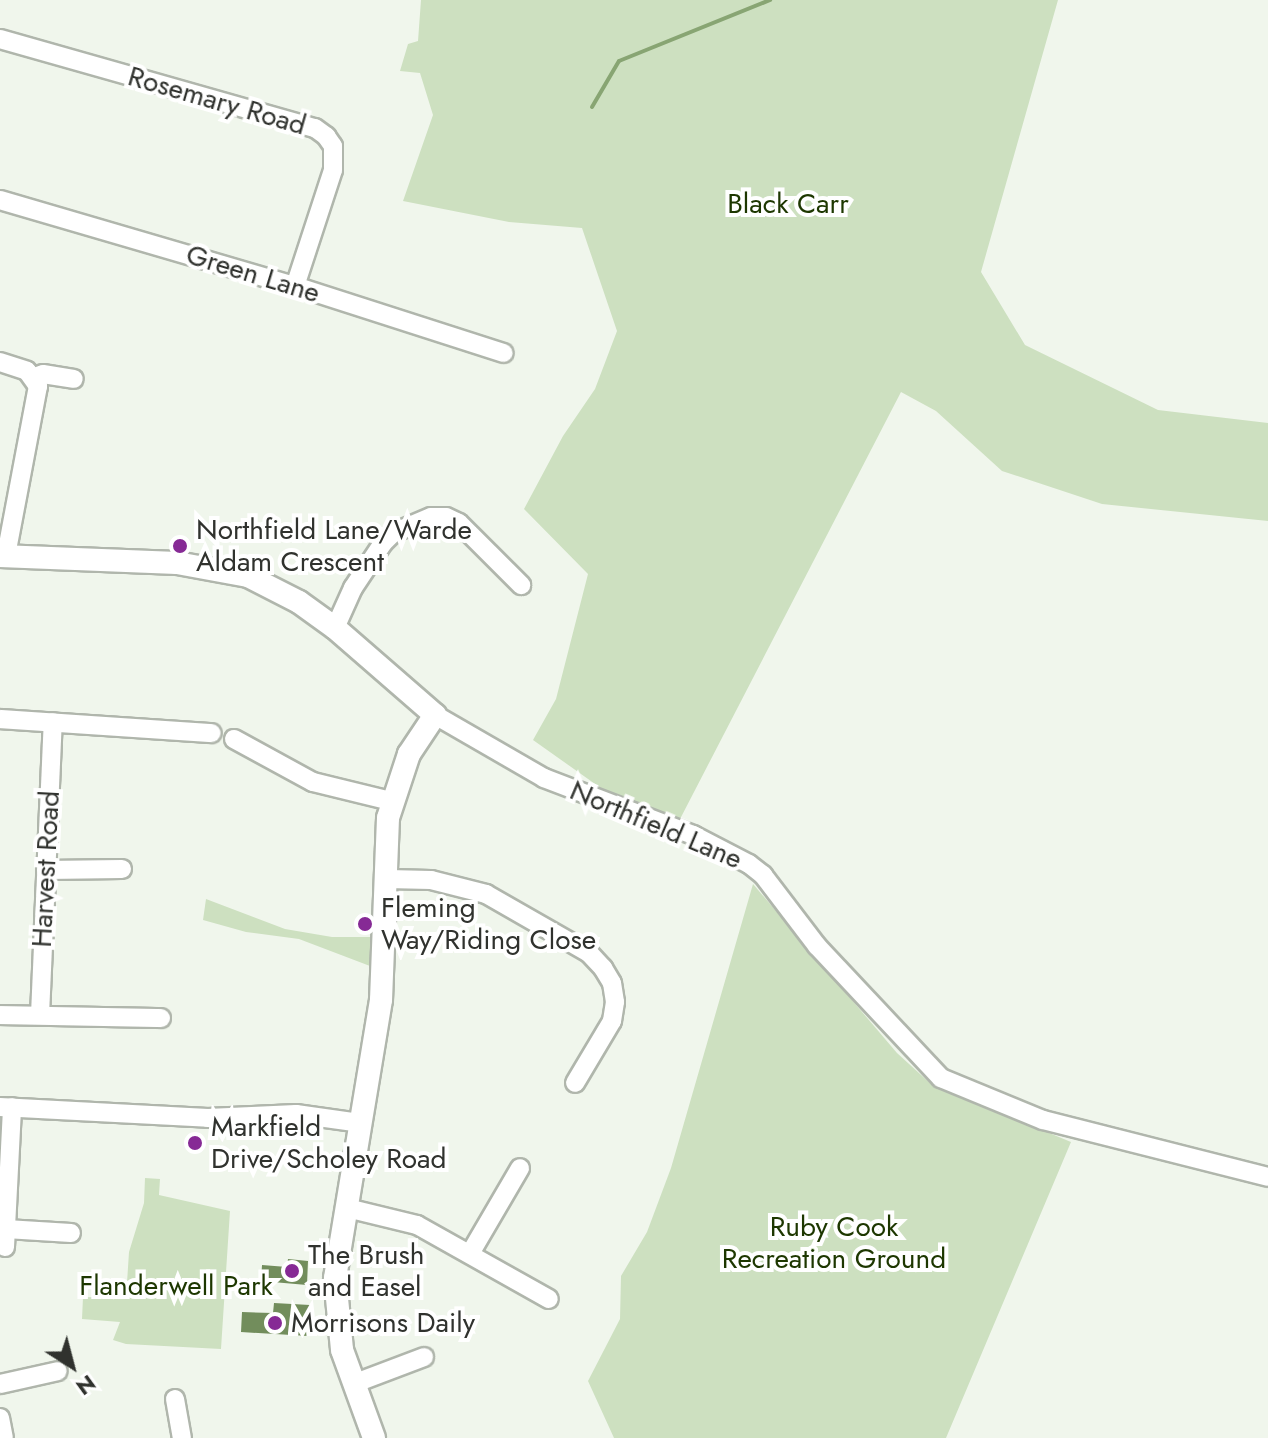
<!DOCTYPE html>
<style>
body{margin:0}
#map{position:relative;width:1268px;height:1438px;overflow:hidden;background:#f0f6ec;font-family:Jost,sans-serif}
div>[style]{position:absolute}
.green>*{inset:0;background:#cde0c0}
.stream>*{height:4px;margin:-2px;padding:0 2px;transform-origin:2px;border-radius:2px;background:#88a573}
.building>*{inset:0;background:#728d5c}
.roads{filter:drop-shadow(2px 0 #b0b6ac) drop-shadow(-2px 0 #b0b6ac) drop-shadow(0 2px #b0b6ac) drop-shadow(0 -2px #b0b6ac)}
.minor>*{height:18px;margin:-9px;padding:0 9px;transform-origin:9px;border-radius:9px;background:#fff}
.tertiary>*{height:22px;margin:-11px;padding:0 11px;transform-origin:11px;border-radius:11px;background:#fff}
.dots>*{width:22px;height:22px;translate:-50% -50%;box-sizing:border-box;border:4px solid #fff;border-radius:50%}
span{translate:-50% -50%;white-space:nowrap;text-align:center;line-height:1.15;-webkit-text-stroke:8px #fff;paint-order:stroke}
.street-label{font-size:28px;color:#30322e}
.park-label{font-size:28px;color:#1d3700}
.poi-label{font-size:28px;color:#30322e}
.left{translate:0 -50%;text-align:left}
.north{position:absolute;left:32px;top:1326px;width:80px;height:80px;-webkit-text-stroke:6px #fff;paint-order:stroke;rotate:144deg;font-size:22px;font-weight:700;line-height:32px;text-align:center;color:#30322e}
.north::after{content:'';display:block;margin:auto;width:28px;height:36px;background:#30322e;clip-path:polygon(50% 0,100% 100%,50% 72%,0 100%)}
</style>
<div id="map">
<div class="green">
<div style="clip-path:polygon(421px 0,1058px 0,981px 272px,1025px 345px,1158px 410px,1268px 423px,1268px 521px,1102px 504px,1002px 471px,936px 411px,901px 392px,679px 821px,605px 791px,533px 740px,556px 699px,588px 574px,524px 509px,563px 436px,595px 389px,617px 331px,582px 228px,509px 222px,403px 201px,433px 115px,420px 73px,400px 71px,408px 44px,418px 41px)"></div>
<div style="clip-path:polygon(753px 884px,897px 1053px,931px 1084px,1071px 1142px,946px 1438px,614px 1438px,588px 1381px,620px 1319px,621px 1276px,647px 1232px,671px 1168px)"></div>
<div style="clip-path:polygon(206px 899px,285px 929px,332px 937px,373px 937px,370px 966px,299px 939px,246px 932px,203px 920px)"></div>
<div style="clip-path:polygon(145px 1178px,160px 1179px,159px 1195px,230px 1211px,221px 1349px,126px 1344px,113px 1340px,120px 1322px,82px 1319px,83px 1297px,126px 1298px,129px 1252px,144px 1203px)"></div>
</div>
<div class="stream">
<div style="left:592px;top:107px;width:53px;rotate:-59.6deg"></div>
<div style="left:619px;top:61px;width:163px;rotate:-22deg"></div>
</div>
<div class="building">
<div style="clip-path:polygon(288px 1259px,308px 1261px,307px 1285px,261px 1281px,262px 1265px,287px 1267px)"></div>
<div style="clip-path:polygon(274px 1303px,310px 1305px,308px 1336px,241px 1332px,242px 1312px,273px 1313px)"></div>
</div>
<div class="roads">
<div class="minor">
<div style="left:0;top:39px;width:327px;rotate:15.8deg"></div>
<div style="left:315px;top:128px;width:14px;rotate:36deg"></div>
<div style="left:326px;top:136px;width:12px;rotate:55deg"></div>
<div style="left:333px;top:146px;width:24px;rotate:90deg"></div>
<div style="left:333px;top:170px;width:122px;rotate:108.1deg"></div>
<div style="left:0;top:200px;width:307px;rotate:16.3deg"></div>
<div style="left:295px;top:286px;width:219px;rotate:17.8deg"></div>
<div style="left:0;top:362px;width:28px;rotate:18deg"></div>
<div style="left:27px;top:371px;width:19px;rotate:54deg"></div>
<div style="left:38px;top:386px;width:173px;rotate:100.7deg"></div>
<div style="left:34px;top:377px;width:9px;rotate:-18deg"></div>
<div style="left:43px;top:374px;width:31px;rotate:9deg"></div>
<div style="left:335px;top:628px;width:44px;rotate:-65.8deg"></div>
<div style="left:353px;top:588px;width:54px;rotate:-56.3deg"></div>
<div style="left:383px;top:543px;width:14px;rotate:-45deg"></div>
<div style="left:393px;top:533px;width:41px;rotate:-22.8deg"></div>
<div style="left:431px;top:517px;width:15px"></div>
<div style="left:446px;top:517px;width:14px;rotate:25deg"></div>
<div style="left:459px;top:523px;width:88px;rotate:45deg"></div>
<div style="left:435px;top:715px;width:126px;rotate:30deg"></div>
<div style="left:544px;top:778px;width:160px;rotate:20.9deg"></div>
<div style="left:693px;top:835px;width:63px;rotate:27.4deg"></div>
<div style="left:749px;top:864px;width:18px;rotate:38deg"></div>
<div style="left:763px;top:875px;width:89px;rotate:52.7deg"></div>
<div style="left:817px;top:946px;width:181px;rotate:46.8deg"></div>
<div style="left:941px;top:1078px;width:110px;rotate:22.4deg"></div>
<div style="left:1043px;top:1120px;width:232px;rotate:14.2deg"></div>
<div style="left:0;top:719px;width:212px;rotate:3.8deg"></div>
<div style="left:234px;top:739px;width:90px;rotate:28.6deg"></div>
<div style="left:313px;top:782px;width:80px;rotate:13.7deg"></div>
<div style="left:46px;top:870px;width:76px;rotate:-0.8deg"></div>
<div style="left:387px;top:879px;width:44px;rotate:1.3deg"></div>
<div style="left:431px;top:880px;width:57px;rotate:14.3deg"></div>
<div style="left:486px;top:894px;width:119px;rotate:29.8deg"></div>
<div style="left:589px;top:953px;width:21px;rotate:47deg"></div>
<div style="left:603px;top:968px;width:17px;rotate:59deg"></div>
<div style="left:612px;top:983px;width:19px;rotate:81deg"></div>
<div style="left:615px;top:1002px;width:19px;rotate:99deg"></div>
<div style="left:612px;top:1021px;width:72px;rotate:120.8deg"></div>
<div style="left:0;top:1015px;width:161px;rotate:1.1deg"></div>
<div style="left:40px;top:1015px;width:293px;rotate:-87.5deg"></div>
<div style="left:0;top:1107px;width:208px;rotate:3deg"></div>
<div style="left:208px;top:1118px;width:88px;rotate:-2.6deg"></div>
<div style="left:296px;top:1114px;width:66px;rotate:7.9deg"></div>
<div style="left:347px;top:1208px;width:72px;rotate:13.7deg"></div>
<div style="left:417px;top:1225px;width:151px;rotate:29.3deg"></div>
<div style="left:6px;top:1229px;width:65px;rotate:3.5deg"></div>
<div style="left:5px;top:1247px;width:140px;rotate:-87.1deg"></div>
<div style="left:471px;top:1252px;width:97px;rotate:-59.7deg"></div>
<div style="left:0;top:1384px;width:59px;rotate:-12.6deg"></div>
<div style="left:353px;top:1384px;width:76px;rotate:-20.8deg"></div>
<div style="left:175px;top:1399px;width:40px;rotate:80deg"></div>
<div style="left:0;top:1418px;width:20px;rotate:79deg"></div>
</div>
<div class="tertiary">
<div style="left:0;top:556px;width:177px;rotate:2.3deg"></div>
<div style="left:177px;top:563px;width:72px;rotate:10.4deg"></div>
<div style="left:248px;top:576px;width:57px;rotate:27deg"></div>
<div style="left:299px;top:602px;width:44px;rotate:35.8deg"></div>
<div style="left:335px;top:628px;width:133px;rotate:41deg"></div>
<div style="left:435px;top:715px;width:47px;rotate:123.7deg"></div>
<div style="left:409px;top:754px;width:67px;rotate:108.2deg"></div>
<div style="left:388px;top:818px;width:182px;rotate:92.2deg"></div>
<div style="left:381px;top:1000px;width:282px;rotate:99.4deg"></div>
<div style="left:335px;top:1278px;width:72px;rotate:84.4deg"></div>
<div style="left:342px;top:1350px;width:94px;rotate:70deg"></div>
</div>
</div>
<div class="dots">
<div style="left:180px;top:546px;background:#862a95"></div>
<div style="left:365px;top:924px;background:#862a95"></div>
<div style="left:195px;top:1143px;background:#862a95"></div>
<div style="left:292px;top:1271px;background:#862a95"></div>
<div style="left:275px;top:1323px;background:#862a95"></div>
</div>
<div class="street-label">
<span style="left:217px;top:101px;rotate:16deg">Rosemary Road</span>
<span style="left:253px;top:274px;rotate:17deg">Green Lane</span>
<span style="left:656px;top:825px;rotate:23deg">Northfield Lane</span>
<span style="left:46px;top:869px;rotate:-87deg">Harvest Road</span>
</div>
<div class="park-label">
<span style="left:788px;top:204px">Black Carr</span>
<span style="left:834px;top:1243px">Ruby Cook<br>Recreation Ground</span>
<span style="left:176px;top:1286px">Flanderwell Park</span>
</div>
<div class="poi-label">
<span class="left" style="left:196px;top:546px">Northfield Lane/Warde<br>Aldam Crescent</span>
<span class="left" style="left:381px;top:924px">Fleming<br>Way/Riding Close</span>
<span class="left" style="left:211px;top:1143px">Markfield<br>Drive/Scholey Road</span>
<span class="left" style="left:308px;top:1271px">The Brush<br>and Easel</span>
<span class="left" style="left:291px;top:1323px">Morrisons Daily</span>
</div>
<div class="north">N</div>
</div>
